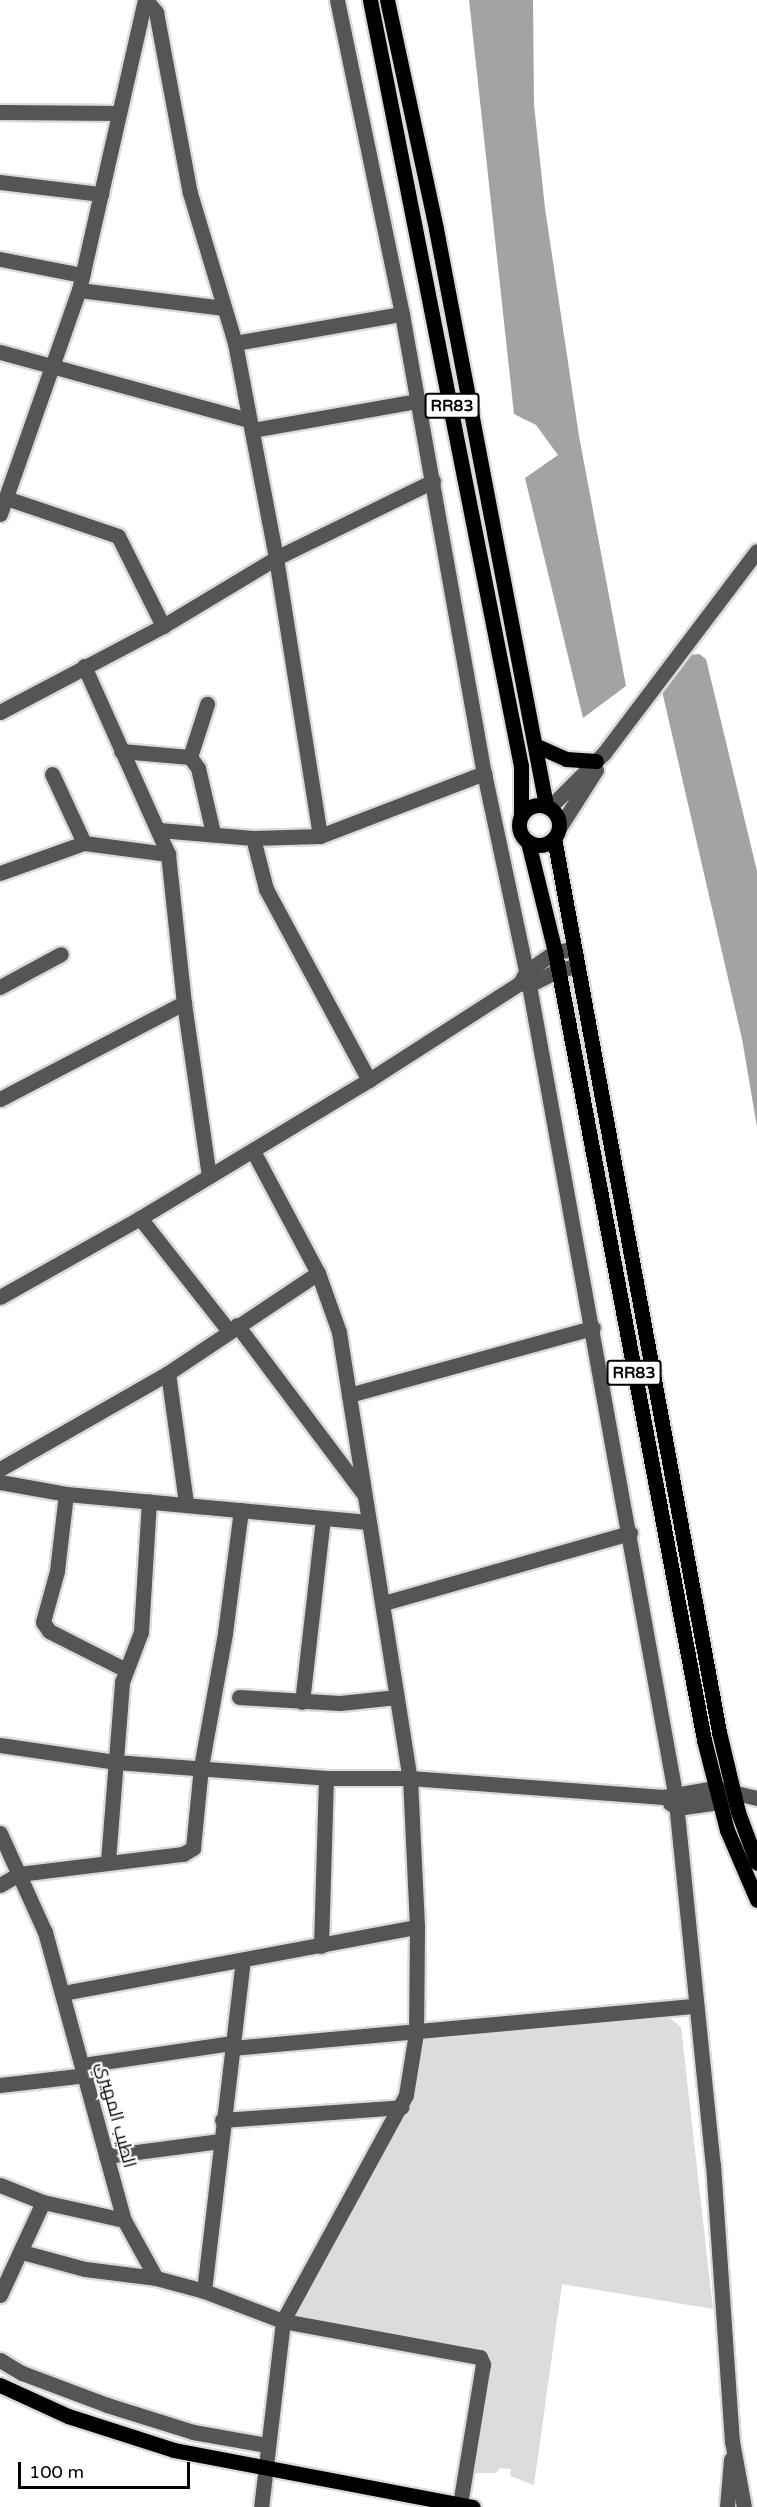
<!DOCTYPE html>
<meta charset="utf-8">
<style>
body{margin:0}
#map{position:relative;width:757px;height:2507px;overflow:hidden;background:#fff;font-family:"Varela Round",Cairo,sans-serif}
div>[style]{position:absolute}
.green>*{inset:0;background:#dcdcdc}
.water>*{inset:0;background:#a3a3a3}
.roads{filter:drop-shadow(2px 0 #dbdbdb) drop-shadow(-2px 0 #dbdbdb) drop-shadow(0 2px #dbdbdb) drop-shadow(0 -2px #dbdbdb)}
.minor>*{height:15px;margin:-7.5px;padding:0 7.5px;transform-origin:7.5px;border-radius:7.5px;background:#555}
.major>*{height:15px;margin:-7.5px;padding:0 7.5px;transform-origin:7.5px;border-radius:7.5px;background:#000}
.major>.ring{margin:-7.5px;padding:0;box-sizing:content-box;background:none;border:15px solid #000;border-radius:50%}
span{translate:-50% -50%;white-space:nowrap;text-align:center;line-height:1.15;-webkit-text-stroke:4.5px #fff;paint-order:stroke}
.shield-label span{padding:2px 4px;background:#fff;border:2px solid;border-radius:4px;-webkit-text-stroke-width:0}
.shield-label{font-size:16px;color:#000;font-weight:700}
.street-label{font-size:18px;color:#000}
.scale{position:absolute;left:18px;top:2462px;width:172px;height:27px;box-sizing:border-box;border:3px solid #000;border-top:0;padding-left:8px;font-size:18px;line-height:21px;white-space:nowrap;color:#000;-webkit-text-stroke:4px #fff;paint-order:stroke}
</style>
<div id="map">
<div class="green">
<div style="clip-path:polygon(662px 2019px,671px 2019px,681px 2027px,713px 2309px,562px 2284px,534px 2485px,510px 2476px,511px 2469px,500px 2468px,496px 2473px,469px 2473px,488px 2357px,482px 2348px,296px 2317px,413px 2095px,422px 2041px)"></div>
</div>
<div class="water">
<div style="clip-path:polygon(469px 0,533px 0,534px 105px,545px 208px,579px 436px,626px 686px,583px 718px,525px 478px,558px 455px,536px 425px,514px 414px)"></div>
<div style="clip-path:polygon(699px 654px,706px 659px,757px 871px,757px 1127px,742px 1039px,662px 691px,689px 655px)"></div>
</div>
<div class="roads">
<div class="minor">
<div style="left:146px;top:0;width:16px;rotate:50deg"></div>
<div style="left:156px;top:12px;width:184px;rotate:79.4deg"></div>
<div style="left:190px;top:193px;width:157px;rotate:73.3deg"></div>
<div style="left:235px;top:343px;width:219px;rotate:79.2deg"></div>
<div style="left:276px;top:558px;width:281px;rotate:81deg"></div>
<div style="left:320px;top:836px;width:67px;rotate:178.3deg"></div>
<div style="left:253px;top:838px;width:94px;rotate:-175.1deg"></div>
<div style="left:337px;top:0;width:321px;rotate:78.3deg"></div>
<div style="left:402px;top:314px;width:466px;rotate:79.9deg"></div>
<div style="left:484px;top:773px;width:217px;rotate:78deg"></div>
<div style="left:529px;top:985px;width:821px;rotate:79.76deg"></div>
<div style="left:675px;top:1793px;width:373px;rotate:84.2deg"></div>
<div style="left:713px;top:2164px;width:278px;rotate:86.1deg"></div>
<div style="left:732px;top:2441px;width:67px;rotate:79.7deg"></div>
<div style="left:0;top:112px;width:119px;rotate:0.5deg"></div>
<div style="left:0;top:182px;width:102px;rotate:6.8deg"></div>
<div style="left:0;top:259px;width:84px;rotate:11deg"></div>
<div style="left:79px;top:290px;width:146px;rotate:7.1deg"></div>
<div style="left:235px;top:343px;width:169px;rotate:-9.9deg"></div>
<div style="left:0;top:352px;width:258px;rotate:15.3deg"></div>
<div style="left:252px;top:430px;width:168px;rotate:-10deg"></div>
<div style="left:6px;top:498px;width:118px;rotate:18.7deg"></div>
<div style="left:118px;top:536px;width:101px;rotate:63.4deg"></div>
<div style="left:0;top:514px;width:238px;rotate:-70.6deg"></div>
<div style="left:79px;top:290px;width:297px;rotate:-77.2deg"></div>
<div style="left:84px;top:666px;width:206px;rotate:65.9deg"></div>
<div style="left:168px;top:854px;width:150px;rotate:83.9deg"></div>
<div style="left:184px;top:1003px;width:175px;rotate:81.8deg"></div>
<div style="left:0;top:712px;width:184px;rotate:-27.8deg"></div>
<div style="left:163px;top:626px;width:132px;rotate:-31deg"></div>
<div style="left:276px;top:558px;width:175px;rotate:-26.1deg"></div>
<div style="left:121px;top:751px;width:69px;rotate:5deg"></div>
<div style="left:190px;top:757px;width:14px;rotate:54deg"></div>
<div style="left:198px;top:768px;width:67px;rotate:77deg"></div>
<div style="left:190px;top:757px;width:56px;rotate:-72.2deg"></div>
<div style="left:52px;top:774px;width:76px;rotate:65.1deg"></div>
<div style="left:549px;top:808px;width:78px;rotate:-45deg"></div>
<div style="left:604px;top:753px;width:253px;rotate:-52.9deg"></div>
<div style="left:559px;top:828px;width:69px;rotate:-57.5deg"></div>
<div style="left:320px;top:836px;width:176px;rotate:-21deg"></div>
<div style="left:253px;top:838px;width:53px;rotate:75.7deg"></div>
<div style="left:266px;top:889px;width:217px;rotate:61.7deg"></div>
<div style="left:0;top:873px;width:89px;rotate:-19.7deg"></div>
<div style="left:84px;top:843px;width:85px;rotate:7.5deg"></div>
<div style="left:520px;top:983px;width:9px;rotate:13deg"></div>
<div style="left:529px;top:985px;width:33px;rotate:-27deg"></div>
<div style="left:558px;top:970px;width:19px;rotate:-12deg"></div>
<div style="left:0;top:987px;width:69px;rotate:-28.4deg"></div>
<div style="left:0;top:1099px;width:208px;rotate:-27.6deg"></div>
<div style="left:253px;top:1151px;width:138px;rotate:62deg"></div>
<div style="left:318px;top:1273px;width:63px;rotate:70.4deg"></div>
<div style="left:339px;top:1332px;width:452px;rotate:81deg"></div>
<div style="left:410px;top:1778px;width:149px;rotate:87.3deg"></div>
<div style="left:417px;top:1927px;width:106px;rotate:90.5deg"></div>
<div style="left:416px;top:2033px;width:63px;rotate:99.2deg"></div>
<div style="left:406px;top:2095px;width:257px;rotate:118.6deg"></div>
<div style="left:283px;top:2321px;width:187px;rotate:96.7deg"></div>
<div style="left:140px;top:1218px;width:144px;rotate:51.8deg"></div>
<div style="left:0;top:1297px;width:161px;rotate:-29.4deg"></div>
<div style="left:140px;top:1218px;width:267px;rotate:-31.1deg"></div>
<div style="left:369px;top:1080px;width:179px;rotate:-32.7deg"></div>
<div style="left:520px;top:983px;width:13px;rotate:-61deg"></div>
<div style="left:526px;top:972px;width:35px;rotate:-35deg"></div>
<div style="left:555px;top:952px;width:19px;rotate:-9deg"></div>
<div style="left:237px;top:1325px;width:210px;rotate:53.1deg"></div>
<div style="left:168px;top:1373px;width:130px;rotate:82.1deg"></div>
<div style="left:349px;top:1395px;width:253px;rotate:-15.4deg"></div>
<div style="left:0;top:1469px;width:193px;rotate:-29.7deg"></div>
<div style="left:168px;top:1373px;width:180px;rotate:-33.7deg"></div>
<div style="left:0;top:1482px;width:67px;rotate:10.3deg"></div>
<div style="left:66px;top:1494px;width:304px;rotate:5.3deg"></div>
<div style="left:66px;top:1494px;width:78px;rotate:96.7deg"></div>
<div style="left:57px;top:1571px;width:53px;rotate:105.4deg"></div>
<div style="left:43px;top:1622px;width:11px;rotate:56deg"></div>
<div style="left:49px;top:1631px;width:86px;rotate:26.9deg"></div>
<div style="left:384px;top:1603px;width:256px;rotate:-15.9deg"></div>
<div style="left:239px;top:1697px;width:101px;rotate:3.4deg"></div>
<div style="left:340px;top:1703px;width:57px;rotate:-6deg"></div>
<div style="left:302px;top:1702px;width:184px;rotate:-83.5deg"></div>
<div style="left:0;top:1745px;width:116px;rotate:8.4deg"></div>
<div style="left:115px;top:1762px;width:212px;rotate:4.3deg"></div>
<div style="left:326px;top:1778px;width:84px"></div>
<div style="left:410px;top:1778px;width:254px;rotate:4.3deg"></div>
<div style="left:663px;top:1797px;width:53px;rotate:-9.8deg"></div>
<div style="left:715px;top:1788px;width:43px;rotate:13.4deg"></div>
<div style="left:670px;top:1803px;width:9px;rotate:36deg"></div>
<div style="left:677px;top:1808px;width:57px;rotate:-8.1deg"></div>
<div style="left:0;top:1833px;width:109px;rotate:65.6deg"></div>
<div style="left:45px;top:1932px;width:299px;rotate:74.7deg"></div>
<div style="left:124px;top:2220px;width:66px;rotate:61.1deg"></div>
<div style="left:156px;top:2278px;width:50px;rotate:15.2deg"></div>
<div style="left:204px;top:2291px;width:85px;rotate:20.8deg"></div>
<div style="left:283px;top:2321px;width:200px;rotate:10.4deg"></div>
<div style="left:480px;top:2357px;width:8px;rotate:67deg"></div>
<div style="left:483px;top:2364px;width:143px;rotate:99.3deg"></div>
<div style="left:108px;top:1861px;width:180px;rotate:-85.5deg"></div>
<div style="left:122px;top:1682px;width:53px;rotate:-69.2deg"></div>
<div style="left:141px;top:1632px;width:131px;rotate:-86.5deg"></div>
<div style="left:0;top:1885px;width:22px;rotate:-30deg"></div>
<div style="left:19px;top:1874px;width:165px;rotate:-7deg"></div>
<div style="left:183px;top:1854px;width:12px;rotate:-31deg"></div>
<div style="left:193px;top:1848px;width:81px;rotate:-84.4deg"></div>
<div style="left:201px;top:1767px;width:136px;rotate:-79.8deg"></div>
<div style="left:225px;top:1633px;width:124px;rotate:-82.6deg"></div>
<div style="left:321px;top:1946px;width:168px;rotate:-88.3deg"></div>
<div style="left:63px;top:1993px;width:360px;rotate:-10.6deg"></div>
<div style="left:231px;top:2048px;width:467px;rotate:-5.2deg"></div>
<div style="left:83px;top:2065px;width:151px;rotate:-8.4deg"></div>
<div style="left:0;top:2085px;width:87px;rotate:-6.6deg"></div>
<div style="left:222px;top:2120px;width:180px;rotate:-4.1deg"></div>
<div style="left:106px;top:2156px;width:115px;rotate:-7.5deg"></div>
<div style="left:0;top:2185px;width:46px;rotate:21.6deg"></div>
<div style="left:43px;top:2202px;width:83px;rotate:12.5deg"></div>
<div style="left:22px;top:2252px;width:65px;rotate:15.1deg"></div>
<div style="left:85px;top:2269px;width:72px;rotate:7.2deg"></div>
<div style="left:204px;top:2291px;width:333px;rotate:-83.3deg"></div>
<div style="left:0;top:2295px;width:102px;rotate:-65.2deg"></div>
<div style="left:0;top:2360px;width:26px;rotate:31deg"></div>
<div style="left:22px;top:2373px;width:91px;rotate:20.6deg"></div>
<div style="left:107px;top:2405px;width:90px;rotate:17.4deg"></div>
<div style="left:193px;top:2432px;width:74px;rotate:10.1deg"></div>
<div style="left:727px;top:2507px;width:48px;rotate:-85.2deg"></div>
</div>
<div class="major">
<div style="left:370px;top:0;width:781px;rotate:78.85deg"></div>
<div style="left:521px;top:766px;width:48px;rotate:90deg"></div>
<div style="left:387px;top:0;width:234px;rotate:77.9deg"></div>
<div style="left:436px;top:229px;width:586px;rotate:79.19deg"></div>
<div style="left:537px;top:746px;width:32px;rotate:24deg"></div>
<div style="left:566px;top:759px;width:30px;rotate:4deg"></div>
<div class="ring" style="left:519px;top:805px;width:25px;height:25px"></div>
<div style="left:554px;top:838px;width:909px;rotate:79.54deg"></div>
<div style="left:719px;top:1732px;width:82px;rotate:76.6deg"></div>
<div style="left:738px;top:1812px;width:54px;rotate:69.6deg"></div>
<div style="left:528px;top:842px;width:113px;rotate:76.2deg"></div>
<div style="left:555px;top:952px;width:802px;rotate:79.29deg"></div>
<div style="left:704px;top:1740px;width:93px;rotate:75.7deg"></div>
<div style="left:727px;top:1830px;width:76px;rotate:66.8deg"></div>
<div style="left:0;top:2385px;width:75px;rotate:24.5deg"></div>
<div style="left:68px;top:2416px;width:111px;rotate:17.8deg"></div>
<div style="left:174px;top:2450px;width:304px;rotate:10.8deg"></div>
</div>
</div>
<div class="shield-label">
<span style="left:452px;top:406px">RR83</span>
<span style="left:634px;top:1373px">RR83</span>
</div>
<div class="street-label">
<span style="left:116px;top:2115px;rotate:75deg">الطيب المهيري</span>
</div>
<div class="scale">100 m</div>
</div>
